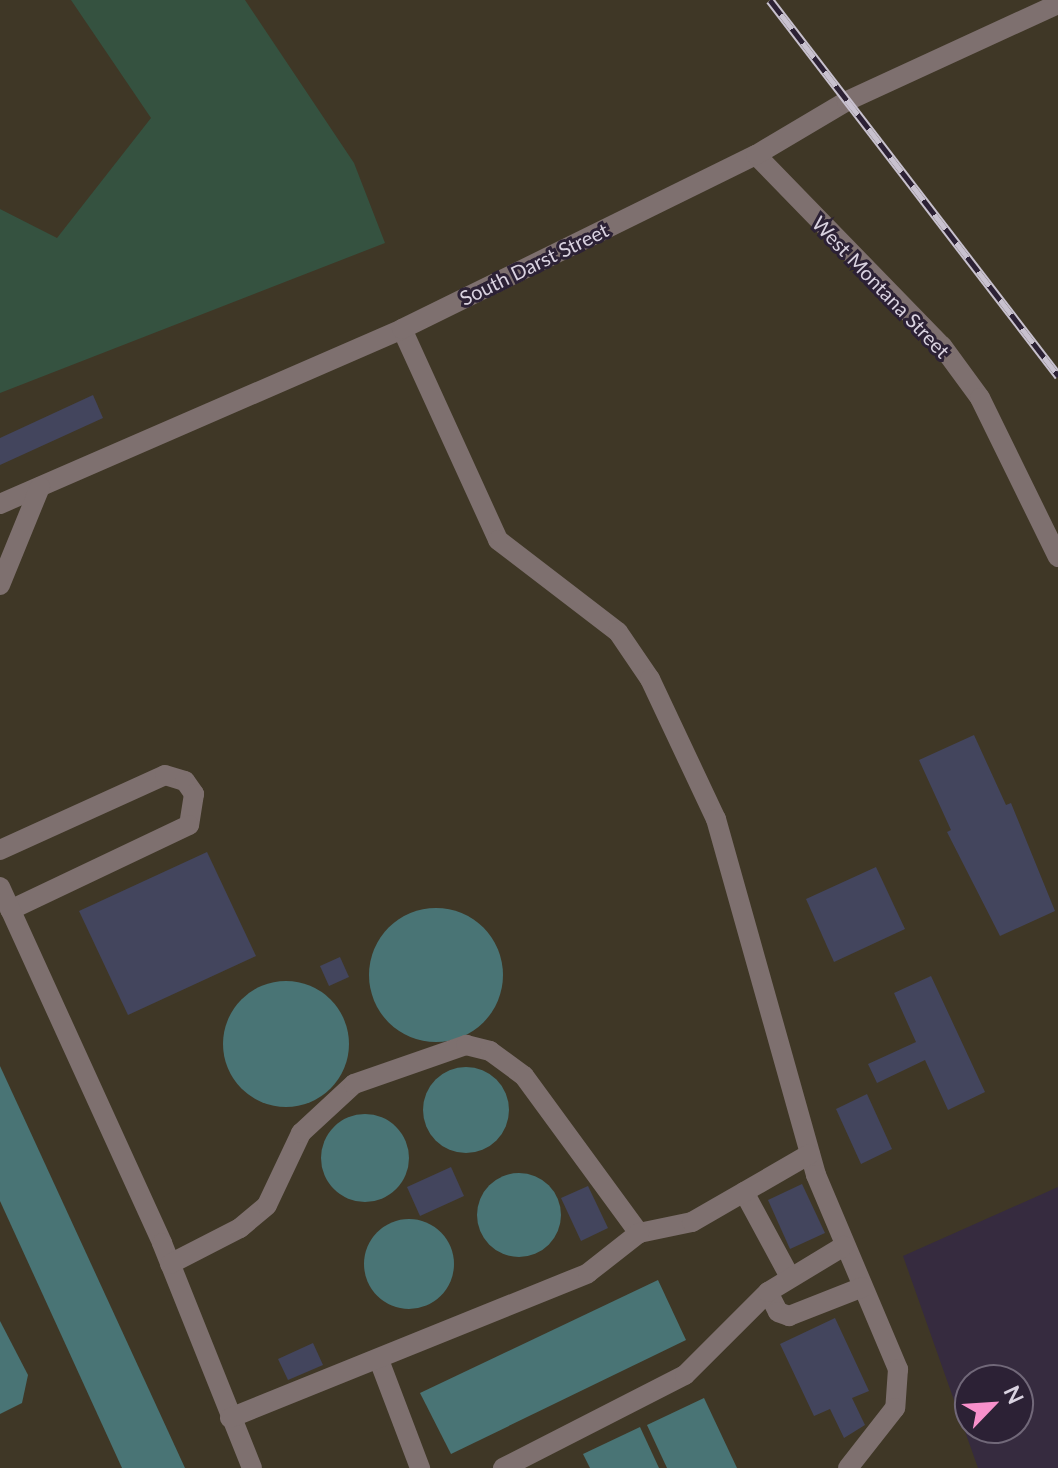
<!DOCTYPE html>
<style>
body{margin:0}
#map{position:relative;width:1058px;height:1468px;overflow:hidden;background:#362b3f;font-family:Lato,sans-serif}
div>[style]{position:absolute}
.industrial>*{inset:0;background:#3f3726}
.green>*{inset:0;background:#355240}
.water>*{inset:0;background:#497475}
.round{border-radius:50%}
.building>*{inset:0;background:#43455d}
.minor>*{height:20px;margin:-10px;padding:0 10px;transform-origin:10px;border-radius:10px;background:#7e706f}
.rail>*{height:9px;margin-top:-4.5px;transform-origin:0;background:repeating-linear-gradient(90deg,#2c2135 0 18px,#c8c1cf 0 36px);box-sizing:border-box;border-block:2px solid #c8c1cf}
span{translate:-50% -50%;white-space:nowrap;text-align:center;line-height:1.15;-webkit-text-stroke:6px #2c2135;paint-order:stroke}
.street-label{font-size:20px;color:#d9d2e0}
.north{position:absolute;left:954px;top:1364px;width:80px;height:80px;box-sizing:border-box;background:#2c2135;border:2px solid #716879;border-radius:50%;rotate:65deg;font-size:22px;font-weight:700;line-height:32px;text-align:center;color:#d9d2e0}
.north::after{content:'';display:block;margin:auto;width:28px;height:36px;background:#f890cb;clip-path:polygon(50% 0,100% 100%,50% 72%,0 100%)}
</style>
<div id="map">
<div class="industrial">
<div style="clip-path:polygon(0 0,1058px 0,1058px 1187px,903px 1256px,978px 1468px,0 1468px)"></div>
</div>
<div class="green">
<div style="clip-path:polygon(71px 0,245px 0,354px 163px,385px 243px,0 393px,0 209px,57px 238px,151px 118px)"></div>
</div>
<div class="water">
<div class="round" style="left:369px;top:908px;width:134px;height:134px"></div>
<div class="round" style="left:223px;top:981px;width:126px;height:126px"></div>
<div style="clip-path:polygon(0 1066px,185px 1468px,122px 1468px,0 1201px)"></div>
<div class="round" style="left:423px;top:1067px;width:86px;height:86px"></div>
<div class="round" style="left:321px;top:1114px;width:88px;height:88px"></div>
<div class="round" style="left:477px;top:1173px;width:84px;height:84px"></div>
<div class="round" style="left:364px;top:1219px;width:90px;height:90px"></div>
<div style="clip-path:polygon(658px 1280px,686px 1340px,451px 1454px,420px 1393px)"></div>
<div style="clip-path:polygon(0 1321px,28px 1375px,22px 1403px,0 1414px)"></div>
<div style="clip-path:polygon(704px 1398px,737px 1468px,667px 1468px,647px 1425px)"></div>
<div style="clip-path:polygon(640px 1427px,659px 1468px,590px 1468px,583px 1454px)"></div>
</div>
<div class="building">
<div style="clip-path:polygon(93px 395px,103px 418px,0 465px,0 438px)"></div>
<div style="clip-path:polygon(974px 735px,1006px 805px,1011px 803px,1055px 911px,1000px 936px,947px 832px,951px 830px,919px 760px)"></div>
<div style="clip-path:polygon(207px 852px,256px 956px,128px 1015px,79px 911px)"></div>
<div style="clip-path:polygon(876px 867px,905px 929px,834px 962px,806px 899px)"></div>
<div style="clip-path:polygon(340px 957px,349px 977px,329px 986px,320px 966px)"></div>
<div style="clip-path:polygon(931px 976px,985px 1092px,948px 1110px,925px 1060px,877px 1083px,868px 1064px,916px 1042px,894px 993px)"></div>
<div style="clip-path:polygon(867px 1094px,892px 1149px,861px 1164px,836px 1109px)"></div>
<div style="clip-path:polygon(451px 1167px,464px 1196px,420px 1216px,407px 1187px)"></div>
<div style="clip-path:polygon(802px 1184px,825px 1233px,790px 1249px,768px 1200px)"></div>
<div style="clip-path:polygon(588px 1186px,608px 1228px,581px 1241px,561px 1198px)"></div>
<div style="clip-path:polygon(835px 1318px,869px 1391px,852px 1398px,865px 1425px,844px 1438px,830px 1409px,814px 1416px,780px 1344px)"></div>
<div style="clip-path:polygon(313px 1343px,323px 1365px,288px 1380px,278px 1359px)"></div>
</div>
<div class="minor">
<div style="left:756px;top:155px;width:267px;rotate:45.8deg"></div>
<div style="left:942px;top:346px;width:64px;rotate:53.8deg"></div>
<div style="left:980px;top:398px;width:177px;rotate:63.9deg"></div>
<div style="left:402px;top:329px;width:232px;rotate:65.5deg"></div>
<div style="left:498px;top:540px;width:151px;rotate:37.5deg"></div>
<div style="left:618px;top:632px;width:57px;rotate:55.8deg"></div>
<div style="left:650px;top:679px;width:155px;rotate:64.8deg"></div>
<div style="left:716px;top:819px;width:370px;rotate:74.3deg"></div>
<div style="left:816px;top:1175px;width:211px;rotate:67.1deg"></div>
<div style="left:898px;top:1369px;width:39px;rotate:94deg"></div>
<div style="left:895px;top:1408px;width:76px;rotate:128.1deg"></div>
<div style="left:0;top:504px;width:438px;rotate:-23.5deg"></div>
<div style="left:402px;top:329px;width:394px;rotate:-26.2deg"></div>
<div style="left:756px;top:155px;width:106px;rotate:-30.7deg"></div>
<div style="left:847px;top:101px;width:232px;rotate:-24.7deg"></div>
<div style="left:0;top:585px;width:106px;rotate:-67.8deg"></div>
<div style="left:0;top:850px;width:181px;rotate:-24.4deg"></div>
<div style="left:165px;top:775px;width:21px;rotate:17deg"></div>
<div style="left:185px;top:781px;width:16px;rotate:55deg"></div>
<div style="left:194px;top:794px;width:31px;rotate:99deg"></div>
<div style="left:189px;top:825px;width:198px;rotate:154.6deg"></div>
<div style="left:0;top:887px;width:391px;rotate:65.5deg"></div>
<div style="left:162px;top:1243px;width:242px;rotate:68.2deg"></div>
<div style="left:744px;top:1192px;width:97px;rotate:61.6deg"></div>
<div style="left:170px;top:1264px;width:79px;rotate:-27.2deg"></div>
<div style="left:240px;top:1228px;width:35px;rotate:-40deg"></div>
<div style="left:267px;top:1205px;width:80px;rotate:-64.7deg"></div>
<div style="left:301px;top:1133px;width:72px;rotate:-42.8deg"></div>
<div style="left:354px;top:1084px;width:119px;rotate:-19.2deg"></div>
<div style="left:466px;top:1045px;width:25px;rotate:14deg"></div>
<div style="left:490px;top:1051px;width:42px;rotate:36.3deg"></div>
<div style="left:524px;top:1076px;width:195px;rotate:53.8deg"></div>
<div style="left:639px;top:1233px;width:54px;rotate:-11.7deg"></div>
<div style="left:692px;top:1222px;width:136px;rotate:-30deg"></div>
<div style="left:768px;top:1292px;width:22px;rotate:63deg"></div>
<div style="left:778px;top:1312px;width:12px;rotate:20deg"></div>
<div style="left:789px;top:1316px;width:79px;rotate:-21.4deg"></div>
<div style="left:379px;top:1360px;width:116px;rotate:69.2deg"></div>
<div style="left:230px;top:1418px;width:386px;rotate:-22deg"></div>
<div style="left:588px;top:1273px;width:65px;rotate:-38.1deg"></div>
<div style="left:503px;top:1468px;width:204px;rotate:-27.1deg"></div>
<div style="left:685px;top:1375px;width:117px;rotate:-45deg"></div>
<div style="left:768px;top:1292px;width:89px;rotate:-31.2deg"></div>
</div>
<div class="rail">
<div style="left:770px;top:0;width:474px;rotate:52.5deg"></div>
</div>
<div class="street-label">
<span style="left:534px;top:264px;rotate:-26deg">South Darst Street</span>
<span style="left:881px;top:287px;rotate:46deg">West Montana Street</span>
</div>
<div class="north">N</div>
</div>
